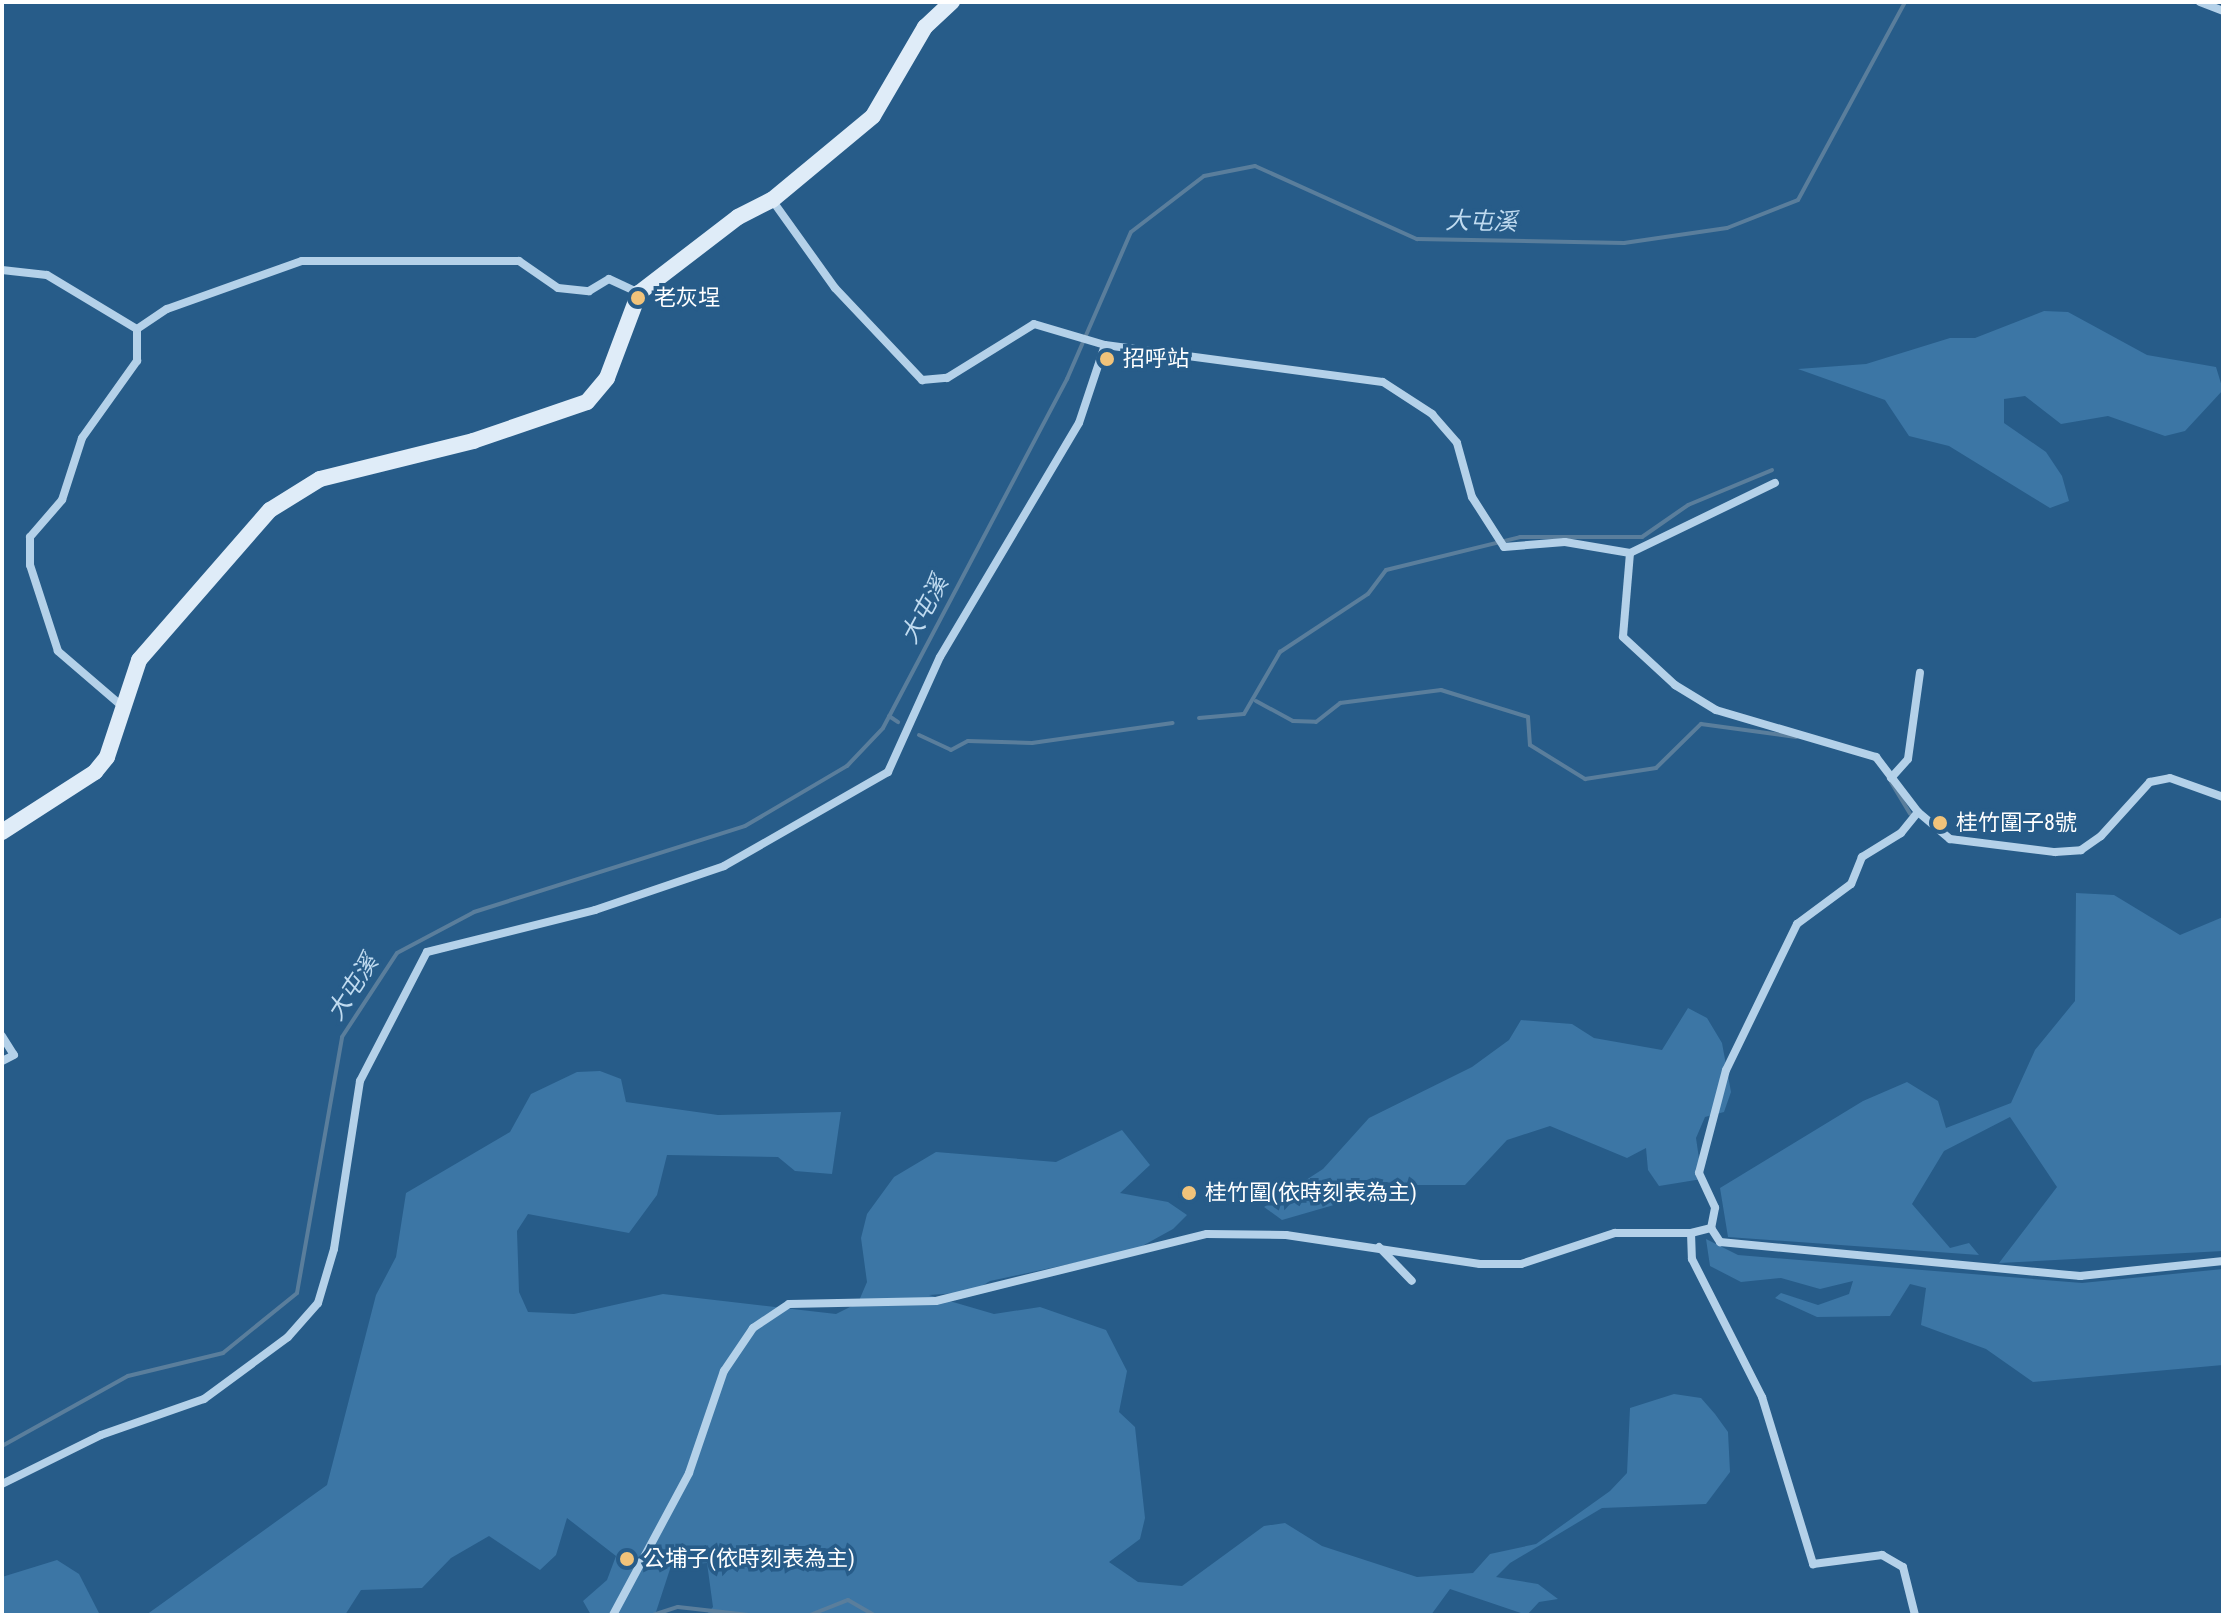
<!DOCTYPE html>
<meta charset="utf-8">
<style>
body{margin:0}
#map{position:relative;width:2225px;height:1617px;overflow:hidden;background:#275c89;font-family:"Roboto Condensed","Noto Sans TC",sans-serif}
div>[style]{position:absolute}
.green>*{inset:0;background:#3c76a5}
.stream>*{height:4px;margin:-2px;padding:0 2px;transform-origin:2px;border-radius:2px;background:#5a7e9c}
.street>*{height:8px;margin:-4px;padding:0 4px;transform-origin:4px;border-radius:4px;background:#b4d1e9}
.secondary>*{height:16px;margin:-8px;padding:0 8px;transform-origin:8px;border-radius:8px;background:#dfecf8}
.dots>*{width:22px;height:22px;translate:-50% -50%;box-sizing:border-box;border:4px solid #275c89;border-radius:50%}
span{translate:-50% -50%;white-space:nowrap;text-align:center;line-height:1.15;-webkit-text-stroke:7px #275c89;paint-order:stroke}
.poi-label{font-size:22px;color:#fff}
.left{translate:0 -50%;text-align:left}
.water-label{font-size:24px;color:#c0dbf0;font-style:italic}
.frame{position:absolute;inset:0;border:4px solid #fff;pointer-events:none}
</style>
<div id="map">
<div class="green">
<div style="clip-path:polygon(2044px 311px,2068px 312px,2147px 355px,2216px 367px,2223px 390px,2185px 431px,2165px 436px,2108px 416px,2061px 424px,2025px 396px,2004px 399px,2004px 423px,2046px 452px,2062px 476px,2069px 501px,2050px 508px,1949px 446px,1909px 436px,1885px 400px,1798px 369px,1866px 364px,1950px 338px,1975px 338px)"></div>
<div style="clip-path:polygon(2076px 893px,2114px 895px,2180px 935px,2223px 917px,2223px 1251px,1999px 1263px,2057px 1187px,2010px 1117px,1944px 1151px,1912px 1204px,1950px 1248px,1969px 1243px,1979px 1255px,1728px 1237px,1720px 1188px,1863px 1101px,1907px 1082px,1938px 1101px,1946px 1128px,2011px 1103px,2035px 1050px,2075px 1001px)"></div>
<div style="clip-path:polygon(1688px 1008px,1707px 1018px,1722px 1043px,1731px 1092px,1724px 1112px,1705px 1117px,1696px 1138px,1702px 1179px,1659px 1186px,1648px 1170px,1646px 1148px,1627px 1158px,1550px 1126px,1507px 1140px,1465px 1185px,1403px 1185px,1282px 1220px,1264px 1207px,1323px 1169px,1369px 1118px,1472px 1067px,1509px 1040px,1521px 1020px,1572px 1024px,1594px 1038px,1662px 1050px)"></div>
<div style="clip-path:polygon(600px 1071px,621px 1079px,626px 1102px,718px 1115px,841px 1112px,832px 1174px,795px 1171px,778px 1157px,667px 1155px,657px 1195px,629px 1233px,528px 1214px,517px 1231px,519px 1292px,528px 1312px,574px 1314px,663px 1294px,836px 1314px,858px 1303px,867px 1282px,861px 1238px,867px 1214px,894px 1177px,936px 1152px,1056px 1162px,1122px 1130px,1150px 1165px,1120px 1193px,1168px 1202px,1187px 1215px,1173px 1229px,1135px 1250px,990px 1281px,972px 1292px,929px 1295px,994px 1314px,1040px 1307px,1106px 1330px,1127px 1371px,1119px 1412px,1135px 1427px,1145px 1518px,1140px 1539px,1109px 1562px,1138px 1582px,1182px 1586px,1264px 1526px,1285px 1523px,1322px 1546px,1417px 1577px,1473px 1573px,1490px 1554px,1536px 1544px,1610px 1491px,1627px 1473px,1630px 1408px,1674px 1394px,1701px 1398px,1715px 1414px,1728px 1432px,1730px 1472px,1706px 1504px,1602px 1508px,1510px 1563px,1496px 1577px,1538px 1584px,1558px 1599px,1539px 1602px,1527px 1615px,1450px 1589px,1431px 1615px,706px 1615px,713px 1607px,707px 1563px,671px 1566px,655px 1615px,591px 1615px,583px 1601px,607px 1580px,616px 1556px,567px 1518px,556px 1555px,540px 1570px,489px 1536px,451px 1558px,422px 1588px,361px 1590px,345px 1615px,146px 1615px,327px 1485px,376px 1295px,396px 1257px,406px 1193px,510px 1132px,531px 1094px,577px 1072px)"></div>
<div style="clip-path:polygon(1706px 1239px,1738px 1255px,2082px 1283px,2223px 1269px,2223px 1365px,2033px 1382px,1986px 1349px,1921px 1325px,1926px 1288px,1910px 1284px,1890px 1316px,1817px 1317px,1775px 1298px,1781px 1293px,1818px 1305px,1849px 1294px,1853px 1281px,1820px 1289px,1781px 1278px,1741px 1282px,1710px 1266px)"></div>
<div style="clip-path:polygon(57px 1560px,79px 1574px,100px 1615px,2px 1615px,2px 1577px)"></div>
</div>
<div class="stream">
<div style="left:1256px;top:701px;width:42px;rotate:28.4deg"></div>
<div style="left:1293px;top:721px;width:23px;rotate:2deg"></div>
<div style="left:1316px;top:722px;width:31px;rotate:-38deg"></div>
<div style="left:1340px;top:703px;width:102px;rotate:-7.3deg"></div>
<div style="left:1441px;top:690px;width:91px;rotate:17.2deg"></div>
<div style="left:1528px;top:717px;width:28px;rotate:86deg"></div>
<div style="left:1530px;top:745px;width:65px;rotate:31.7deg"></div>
<div style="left:1585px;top:779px;width:72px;rotate:-8.8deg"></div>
<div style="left:1656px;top:768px;width:63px;rotate:-44.4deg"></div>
<div style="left:1701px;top:724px;width:96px;rotate:7.8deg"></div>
<div style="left:889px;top:716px;width:11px;rotate:34deg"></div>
<div style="left:1199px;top:718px;width:45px;rotate:-5.1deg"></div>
<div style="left:1244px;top:714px;width:72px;rotate:-59.9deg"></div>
<div style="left:1280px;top:652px;width:105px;rotate:-33.4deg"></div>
<div style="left:1368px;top:594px;width:30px;rotate:-53deg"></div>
<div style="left:1386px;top:570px;width:138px;rotate:-13.8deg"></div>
<div style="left:1520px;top:537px;width:122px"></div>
<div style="left:1642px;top:537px;width:56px;rotate:-34.8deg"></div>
<div style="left:1688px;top:505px;width:91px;rotate:-22.6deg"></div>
<div style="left:919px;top:735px;width:35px;rotate:25deg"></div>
<div style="left:951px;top:750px;width:19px;rotate:-28deg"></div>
<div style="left:968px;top:741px;width:64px;rotate:1.8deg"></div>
<div style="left:1032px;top:743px;width:142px;rotate:-8.1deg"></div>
<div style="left:1891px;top:782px;width:37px;rotate:59deg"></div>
<div style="left:2px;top:1446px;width:144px;rotate:-29.1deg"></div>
<div style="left:128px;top:1376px;width:98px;rotate:-13.6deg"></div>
<div style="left:223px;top:1353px;width:95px;rotate:-39deg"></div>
<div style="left:297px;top:1293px;width:260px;rotate:-80deg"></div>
<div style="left:342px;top:1037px;width:100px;rotate:-56.8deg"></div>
<div style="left:397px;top:953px;width:87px;rotate:-28deg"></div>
<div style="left:474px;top:912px;width:284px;rotate:-17.6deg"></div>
<div style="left:745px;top:826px;width:118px;rotate:-30.5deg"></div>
<div style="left:847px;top:766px;width:52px;rotate:-46.5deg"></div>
<div style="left:883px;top:728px;width:395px;rotate:-62.2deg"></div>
<div style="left:1067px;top:379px;width:160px;rotate:-66.5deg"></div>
<div style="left:1131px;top:232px;width:92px;rotate:-37.5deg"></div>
<div style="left:1204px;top:176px;width:52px;rotate:-11.1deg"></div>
<div style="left:1255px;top:166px;width:178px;rotate:24.3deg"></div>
<div style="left:1417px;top:239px;width:207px;rotate:1.1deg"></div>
<div style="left:1624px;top:243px;width:104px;rotate:-8.3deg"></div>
<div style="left:1727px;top:228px;width:76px;rotate:-21.5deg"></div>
<div style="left:1798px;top:200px;width:225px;rotate:-61.6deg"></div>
<div style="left:653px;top:1615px;width:26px;rotate:-18deg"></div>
<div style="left:678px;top:1607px;width:71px;rotate:6.4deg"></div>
<div style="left:810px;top:1615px;width:41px;rotate:-21.5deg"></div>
<div style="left:848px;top:1600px;width:30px;rotate:30deg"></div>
</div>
<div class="street">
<div style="left:2200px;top:2px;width:25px;rotate:21deg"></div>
<div style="left:772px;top:200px;width:108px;rotate:54.4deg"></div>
<div style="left:835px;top:288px;width:127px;rotate:46.6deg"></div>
<div style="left:922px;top:380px;width:25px;rotate:-5deg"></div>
<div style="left:947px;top:378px;width:102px;rotate:-31.8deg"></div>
<div style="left:1034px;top:324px;width:74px;rotate:16.5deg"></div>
<div style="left:1105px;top:345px;width:280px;rotate:7.6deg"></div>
<div style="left:1383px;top:382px;width:59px;rotate:33.1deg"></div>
<div style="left:1432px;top:414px;width:38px;rotate:49deg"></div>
<div style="left:1457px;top:443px;width:56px;rotate:74.5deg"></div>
<div style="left:1472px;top:497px;width:59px;rotate:57.4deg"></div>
<div style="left:1504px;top:547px;width:61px;rotate:-4.7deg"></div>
<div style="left:1565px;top:542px;width:66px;rotate:9.6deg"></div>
<div style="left:1630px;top:553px;width:84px;rotate:94.8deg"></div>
<div style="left:1623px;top:637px;width:71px;rotate:42.7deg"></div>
<div style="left:1675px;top:685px;width:48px;rotate:31.4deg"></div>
<div style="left:1716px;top:710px;width:167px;rotate:16.4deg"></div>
<div style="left:1876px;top:757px;width:69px;rotate:52.6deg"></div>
<div style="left:1918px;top:812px;width:27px;rotate:129deg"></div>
<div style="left:1901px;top:833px;width:46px;rotate:148.4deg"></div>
<div style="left:1862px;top:857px;width:29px;rotate:112deg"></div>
<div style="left:1851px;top:884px;width:67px;rotate:143.5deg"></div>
<div style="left:1797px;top:924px;width:162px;rotate:115.9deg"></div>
<div style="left:1726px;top:1070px;width:106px;rotate:104.7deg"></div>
<div style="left:1699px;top:1173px;width:38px;rotate:65deg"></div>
<div style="left:1715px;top:1208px;width:20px;rotate:101deg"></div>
<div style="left:2px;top:270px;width:45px;rotate:6.3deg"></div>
<div style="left:47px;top:275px;width:105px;rotate:31deg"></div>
<div style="left:1630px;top:553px;width:161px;rotate:-25.8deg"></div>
<div style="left:123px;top:707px;width:86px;rotate:-139.3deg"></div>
<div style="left:58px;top:651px;width:90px;rotate:-108deg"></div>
<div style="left:30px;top:565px;width:28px;rotate:-90deg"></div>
<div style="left:30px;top:537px;width:49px;rotate:-49.1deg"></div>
<div style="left:62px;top:500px;width:65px;rotate:-72.1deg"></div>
<div style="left:82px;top:438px;width:95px;rotate:-54.5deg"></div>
<div style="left:137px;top:361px;width:32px;rotate:-90deg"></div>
<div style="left:137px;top:329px;width:36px;rotate:-34deg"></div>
<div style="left:167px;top:309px;width:143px;rotate:-19.6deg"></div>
<div style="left:302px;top:261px;width:217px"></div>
<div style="left:519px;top:261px;width:47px;rotate:34.7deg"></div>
<div style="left:558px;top:288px;width:31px;rotate:6deg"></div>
<div style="left:589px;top:291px;width:23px;rotate:-31deg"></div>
<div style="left:609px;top:279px;width:33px;rotate:25deg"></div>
<div style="left:1891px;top:778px;width:25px;rotate:-48deg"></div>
<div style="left:1908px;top:759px;width:87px;rotate:-82.1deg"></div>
<div style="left:1918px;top:812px;width:42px;rotate:40.2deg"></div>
<div style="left:1950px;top:839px;width:106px;rotate:7.1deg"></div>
<div style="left:2055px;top:852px;width:26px;rotate:-4deg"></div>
<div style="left:2081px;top:850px;width:24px;rotate:-35deg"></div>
<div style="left:2101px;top:836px;width:73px;rotate:-47.8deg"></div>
<div style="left:2150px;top:782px;width:20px;rotate:-11deg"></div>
<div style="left:2170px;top:778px;width:56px;rotate:19.7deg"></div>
<div style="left:2px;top:1036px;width:22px;rotate:58deg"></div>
<div style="left:14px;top:1055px;width:13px;rotate:153deg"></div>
<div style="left:1691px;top:1233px;width:21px;rotate:-14deg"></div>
<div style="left:1711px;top:1228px;width:17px;rotate:57deg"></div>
<div style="left:1720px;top:1242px;width:362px;rotate:5.4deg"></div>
<div style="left:2080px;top:1276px;width:144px;rotate:-6deg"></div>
<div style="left:1379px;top:1247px;width:47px;rotate:45.9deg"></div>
<div style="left:2px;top:1484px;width:110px;rotate:-26.3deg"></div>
<div style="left:101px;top:1435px;width:109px;rotate:-19.3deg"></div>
<div style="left:204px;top:1399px;width:104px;rotate:-36.4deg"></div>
<div style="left:288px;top:1337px;width:45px;rotate:-48.6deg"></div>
<div style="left:318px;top:1303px;width:56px;rotate:-73.5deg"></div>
<div style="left:334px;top:1249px;width:170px;rotate:-81.2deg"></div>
<div style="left:360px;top:1081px;width:145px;rotate:-62.6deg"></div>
<div style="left:427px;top:952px;width:173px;rotate:-14deg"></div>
<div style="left:595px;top:910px;width:136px;rotate:-18.8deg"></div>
<div style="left:724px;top:866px;width:189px;rotate:-29.8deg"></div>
<div style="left:888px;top:772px;width:126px;rotate:-65.7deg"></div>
<div style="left:940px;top:657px;width:272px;rotate:-59.3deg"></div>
<div style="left:1079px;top:423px;width:82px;rotate:-71.6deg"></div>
<div style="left:613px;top:1615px;width:161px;rotate:-61.8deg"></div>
<div style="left:689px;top:1473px;width:108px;rotate:-71.1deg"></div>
<div style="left:724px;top:1371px;width:52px;rotate:-56deg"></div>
<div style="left:753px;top:1328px;width:43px;rotate:-33.7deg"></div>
<div style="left:789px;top:1304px;width:147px;rotate:-1.2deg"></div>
<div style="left:936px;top:1301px;width:279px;rotate:-13.9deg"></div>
<div style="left:1207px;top:1234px;width:79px;rotate:0.7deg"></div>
<div style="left:1286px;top:1235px;width:196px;rotate:8.5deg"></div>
<div style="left:1480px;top:1264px;width:41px"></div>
<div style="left:1521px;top:1264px;width:99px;rotate:-18.3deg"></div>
<div style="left:1615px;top:1233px;width:76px"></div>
<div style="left:1691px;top:1233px;width:26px;rotate:88deg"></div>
<div style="left:1692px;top:1259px;width:155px;rotate:63.1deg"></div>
<div style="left:1762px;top:1397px;width:175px;rotate:73deg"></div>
<div style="left:1813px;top:1564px;width:70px;rotate:-7.4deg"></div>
<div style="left:1882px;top:1555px;width:24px;rotate:30deg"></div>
<div style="left:1903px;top:1567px;width:49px;rotate:76deg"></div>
</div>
<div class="secondary">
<div style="left:2px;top:832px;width:111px;rotate:-32.8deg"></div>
<div style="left:95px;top:772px;width:19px;rotate:-51deg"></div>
<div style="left:107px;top:757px;width:102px;rotate:-71.7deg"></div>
<div style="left:139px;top:660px;width:199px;rotate:-48.9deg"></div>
<div style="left:270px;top:510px;width:59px;rotate:-31.8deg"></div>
<div style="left:320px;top:479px;width:158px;rotate:-13.9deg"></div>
<div style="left:473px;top:441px;width:120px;rotate:-18.9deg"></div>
<div style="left:587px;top:402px;width:31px;rotate:-50deg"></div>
<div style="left:607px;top:378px;width:91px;rotate:-69.4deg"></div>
<div style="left:639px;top:293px;width:125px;rotate:-37.5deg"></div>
<div style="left:738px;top:217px;width:38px;rotate:-27deg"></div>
<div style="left:772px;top:200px;width:131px;rotate:-39.7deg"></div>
<div style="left:873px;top:116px;width:103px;rotate:-59.7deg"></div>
<div style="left:925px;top:27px;width:37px;rotate:-43deg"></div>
</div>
<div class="dots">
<div style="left:638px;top:298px;background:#f1c37a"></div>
<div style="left:1107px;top:359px;background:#f1c37a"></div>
<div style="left:1940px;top:823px;background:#f1c37a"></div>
<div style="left:1189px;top:1193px;background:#f1c37a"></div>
<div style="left:627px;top:1559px;background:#f1c37a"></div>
</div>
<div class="poi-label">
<span class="left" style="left:654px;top:298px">老灰埕</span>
<span class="left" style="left:1123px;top:359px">招呼站</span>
<span class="left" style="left:1956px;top:823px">桂竹圍子8號</span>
<span class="left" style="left:1205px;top:1193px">桂竹圍(依時刻表為主)</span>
<span class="left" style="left:643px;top:1559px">公埔子(依時刻表為主)</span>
</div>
<div class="water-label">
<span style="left:1481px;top:222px;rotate:1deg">大屯溪</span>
<span style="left:925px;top:610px;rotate:-62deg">大屯溪</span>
<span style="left:353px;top:988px;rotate:-57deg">大屯溪</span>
</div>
<div class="frame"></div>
</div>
